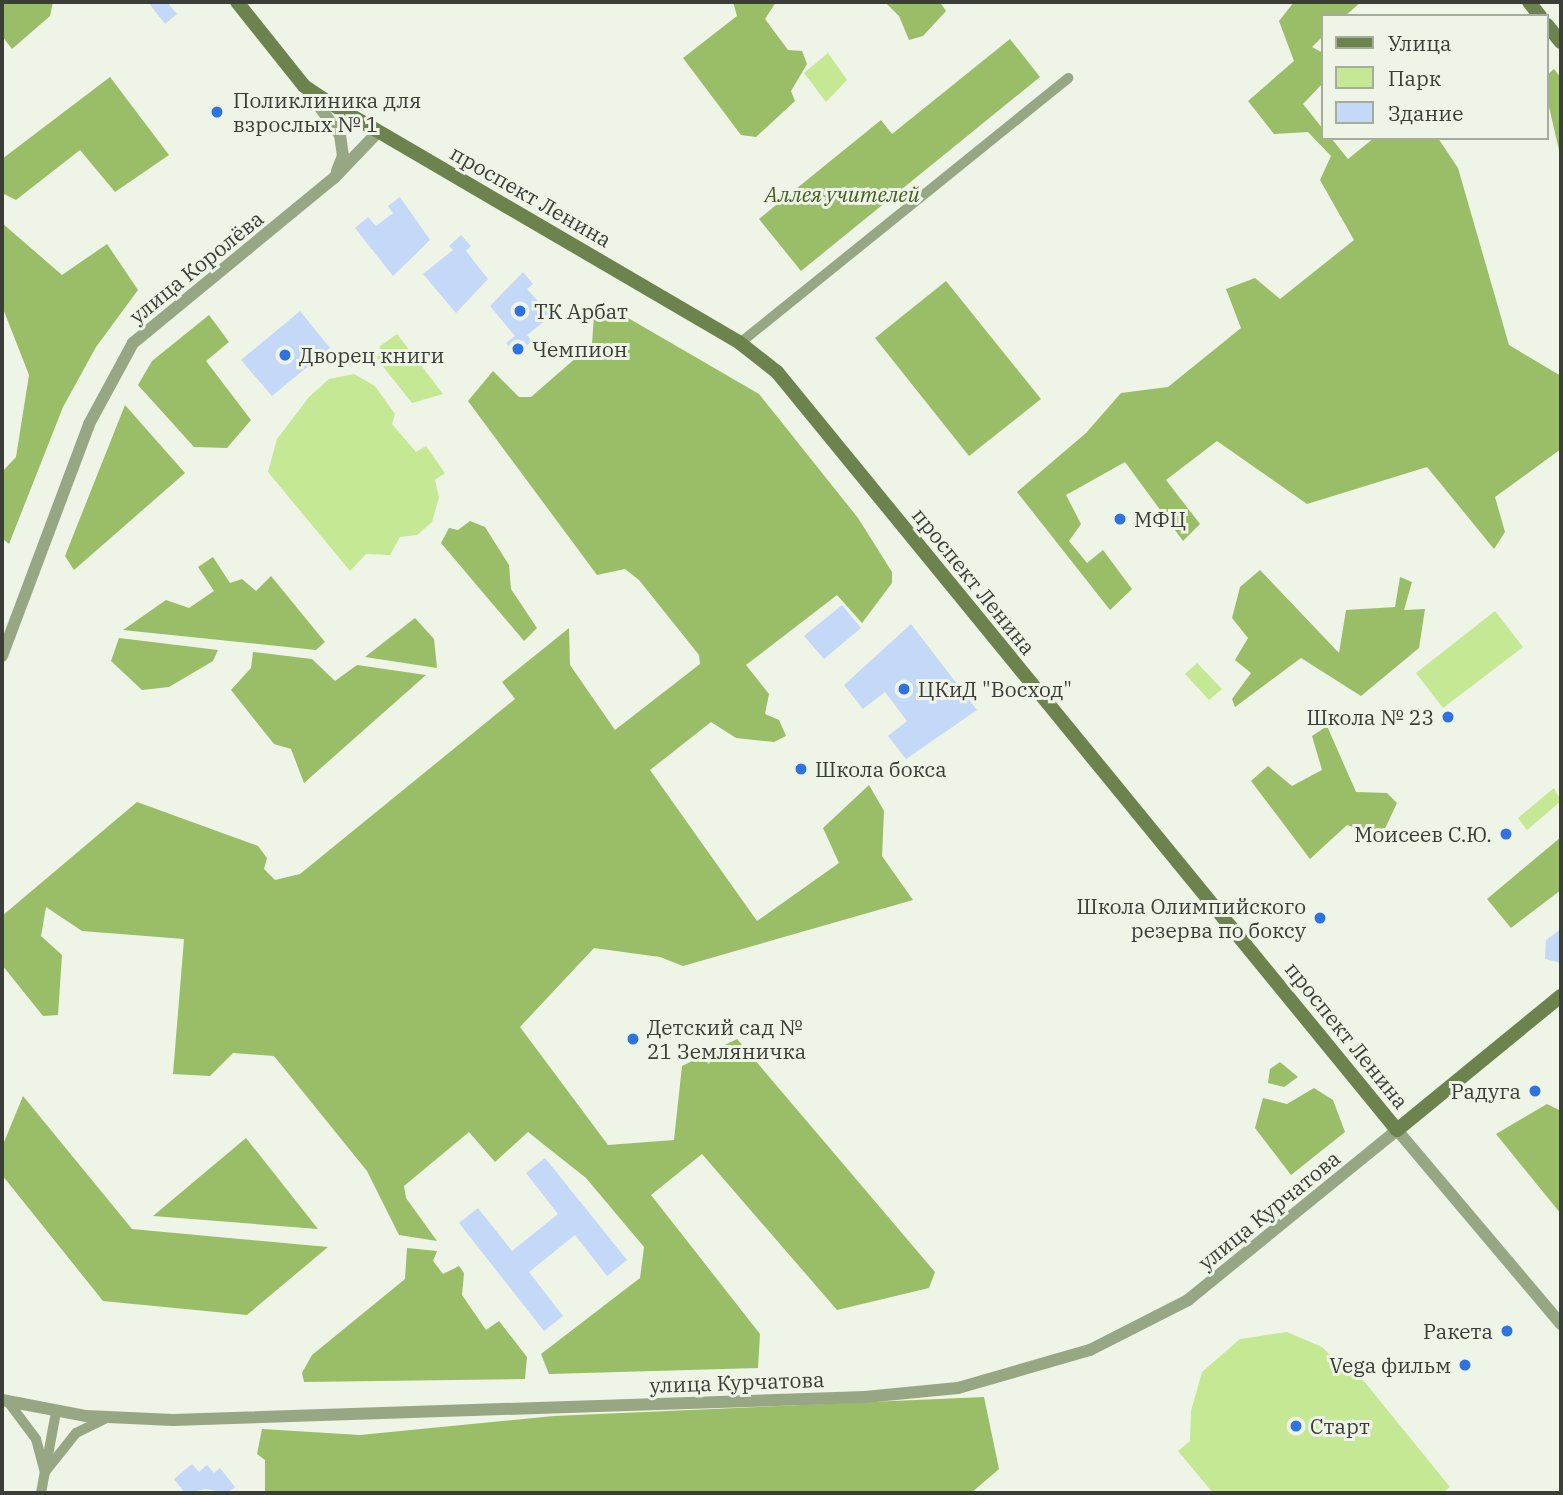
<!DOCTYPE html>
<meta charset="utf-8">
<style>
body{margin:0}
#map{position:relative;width:1563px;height:1495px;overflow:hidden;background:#eef4e6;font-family:"IBM Plex Serif",serif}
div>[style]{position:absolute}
.green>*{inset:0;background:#c5e895}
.forest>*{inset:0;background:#9abd67}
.building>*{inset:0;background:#c4d8f7}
.minor>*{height:10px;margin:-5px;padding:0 5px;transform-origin:5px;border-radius:5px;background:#97a783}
.tertiary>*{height:12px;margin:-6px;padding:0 6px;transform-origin:6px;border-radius:6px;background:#97a783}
.secondary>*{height:14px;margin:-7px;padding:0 7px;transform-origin:7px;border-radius:7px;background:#6c834d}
.dots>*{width:19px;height:19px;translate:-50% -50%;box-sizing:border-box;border:4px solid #eef4e6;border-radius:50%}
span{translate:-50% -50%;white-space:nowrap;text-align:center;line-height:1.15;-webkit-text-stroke:6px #eef4e6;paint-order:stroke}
.poi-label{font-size:21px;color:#3b3e38}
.left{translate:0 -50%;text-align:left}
.right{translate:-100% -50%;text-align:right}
.park-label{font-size:21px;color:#465d21;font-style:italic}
.street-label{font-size:21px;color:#3b3e38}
.frame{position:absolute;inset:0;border:4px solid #3b3e38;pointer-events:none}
.legend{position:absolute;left:1321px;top:14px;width:228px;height:126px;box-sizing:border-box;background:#eef4e6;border:2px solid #a6aba0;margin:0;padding:9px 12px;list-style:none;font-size:21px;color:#3b3e38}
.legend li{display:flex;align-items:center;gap:14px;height:35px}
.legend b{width:35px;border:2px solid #a6aba0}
</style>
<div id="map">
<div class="green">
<div style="clip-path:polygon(828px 53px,847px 80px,826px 102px,804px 73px)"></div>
<div style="clip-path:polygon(397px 334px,443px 394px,412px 403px,377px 359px,380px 346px)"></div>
<div style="clip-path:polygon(354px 374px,375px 386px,395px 414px,392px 424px,416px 452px,426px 446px,445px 473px,435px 480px,439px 497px,432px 522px,417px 535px,400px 537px,390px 555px,366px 554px,350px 571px,268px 472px,277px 439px,309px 397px,329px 379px)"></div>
<div style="clip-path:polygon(1495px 611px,1523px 647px,1443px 708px,1416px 673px)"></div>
<div style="clip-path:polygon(1197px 663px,1222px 689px,1209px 700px,1185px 674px)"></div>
<div style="clip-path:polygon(1554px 788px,1561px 801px,1527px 830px,1518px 818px)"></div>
<div style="clip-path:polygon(1287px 1332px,1322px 1347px,1343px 1368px,1350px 1364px,1450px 1487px,1442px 1493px,1213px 1493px,1178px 1451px,1190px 1441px,1191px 1411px,1202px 1372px,1240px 1339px)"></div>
</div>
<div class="forest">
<div style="clip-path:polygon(2px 2px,53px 2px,50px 16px,12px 49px,2px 36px)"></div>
<div style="clip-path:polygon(733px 2px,776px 2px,765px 19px,788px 50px,802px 51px,807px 64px,791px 91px,795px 101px,756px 137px,741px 135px,683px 58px,737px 16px)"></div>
<div style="clip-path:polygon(885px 2px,940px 2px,946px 11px,923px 36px,909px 40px,899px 16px)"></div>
<div style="clip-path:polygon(1294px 2px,1361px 2px,1345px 16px,1323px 16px,1323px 36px,1312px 47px,1323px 53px,1323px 83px,1303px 104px,1323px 129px,1323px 138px,1331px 138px,1348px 159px,1374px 138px,1438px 138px,1458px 168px,1509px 345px,1561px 376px,1561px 449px,1495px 497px,1505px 532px,1494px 549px,1427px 467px,1307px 504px,1217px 441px,1166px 480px,1200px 524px,1183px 541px,1125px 462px,1066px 495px,1081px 524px,1069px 541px,1087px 563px,1103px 550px,1132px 589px,1110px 610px,1017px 492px,1086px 433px,1121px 393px,1168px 387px,1241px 328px,1226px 289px,1255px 278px,1280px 299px,1354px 240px,1320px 180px,1331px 156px,1308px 132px,1274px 134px,1248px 101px,1294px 61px,1279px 21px)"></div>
<div style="clip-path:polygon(1010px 39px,1040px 77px,801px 271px,759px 219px,881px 120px,892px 134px)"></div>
<div style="clip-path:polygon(1554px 69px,1561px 78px,1561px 159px,1547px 98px,1547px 75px)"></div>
<div style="clip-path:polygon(110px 77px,169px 155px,115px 192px,80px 150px,16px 200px,2px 193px,2px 159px)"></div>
<div style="clip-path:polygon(2px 223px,62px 275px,107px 244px,138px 290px,96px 347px,63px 407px,9px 544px,2px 538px,2px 472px,16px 457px,29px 375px,2px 306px)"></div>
<div style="clip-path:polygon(946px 281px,1041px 399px,969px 456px,875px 338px)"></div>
<div style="clip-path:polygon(604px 304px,759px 394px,858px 518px,892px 572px,892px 583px,862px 623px,837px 595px,746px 665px,769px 694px,765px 714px,779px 720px,786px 736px,774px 742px,736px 738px,711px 722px,650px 770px,757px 921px,839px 863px,823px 828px,869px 785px,884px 811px,882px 856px,913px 900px,683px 966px,660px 957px,594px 948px,520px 1027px,608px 1145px,674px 1140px,682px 1066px,737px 1039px,935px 1272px,929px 1288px,837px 1310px,702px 1154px,651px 1195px,760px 1334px,758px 1368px,549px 1374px,541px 1354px,640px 1278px,644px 1247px,586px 1178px,528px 1132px,495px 1162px,469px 1132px,404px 1186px,406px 1198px,437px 1241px,399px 1235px,367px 1171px,274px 1056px,233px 1053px,210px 1076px,173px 1074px,184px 939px,82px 931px,46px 907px,41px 936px,62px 955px,58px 1015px,43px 1016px,2px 965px,2px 916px,137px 802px,258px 846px,267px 858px,264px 869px,275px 880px,300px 874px,515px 699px,502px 682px,569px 628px,570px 665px,615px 730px,700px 664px,699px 655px,639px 580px,625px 569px,597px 575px,468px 401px,493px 371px,519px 397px,531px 397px,592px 344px,594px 315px)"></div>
<div style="clip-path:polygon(209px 315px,229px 342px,206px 361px,251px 420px,227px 448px,194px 447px,138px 385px,152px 361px)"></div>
<div style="clip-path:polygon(125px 405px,185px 473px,74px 570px,65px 556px)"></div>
<div style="clip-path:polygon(470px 521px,485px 527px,509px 565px,511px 589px,537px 628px,524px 641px,441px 543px,449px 528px,458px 530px)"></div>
<div style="clip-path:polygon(213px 557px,230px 583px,242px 579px,256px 591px,271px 576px,325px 642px,316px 650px,123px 630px,166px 600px,189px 608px,214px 591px,198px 567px)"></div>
<div style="clip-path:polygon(1260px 570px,1339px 653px,1346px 610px,1395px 607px,1400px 577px,1412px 582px,1404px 610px,1425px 609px,1419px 648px,1361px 696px,1301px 658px,1235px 707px,1232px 699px,1251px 673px,1235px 660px,1248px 638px,1232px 618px,1240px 587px)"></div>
<div style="clip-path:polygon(415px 618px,434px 639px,437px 668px,365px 657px)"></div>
<div style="clip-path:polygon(119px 638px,218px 650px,213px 661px,169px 687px,142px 690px,111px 661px)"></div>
<div style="clip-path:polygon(253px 652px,312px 659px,335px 681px,357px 665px,426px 675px,304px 783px,291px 749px,274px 744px,231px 690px,251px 668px)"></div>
<div style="clip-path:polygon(1327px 726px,1356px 792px,1387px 793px,1397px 803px,1381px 837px,1347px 825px,1310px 859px,1251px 781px,1268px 766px,1292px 786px,1322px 770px,1312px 736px)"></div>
<div style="clip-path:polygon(1561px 837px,1561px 890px,1511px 928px,1487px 899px)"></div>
<div style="clip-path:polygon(1280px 1062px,1298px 1077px,1284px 1087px,1268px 1083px,1270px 1069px)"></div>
<div style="clip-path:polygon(1314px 1088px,1333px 1100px,1345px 1132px,1291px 1175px,1255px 1128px,1263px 1098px,1287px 1104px)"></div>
<div style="clip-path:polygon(23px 1096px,132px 1229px,328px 1247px,247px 1315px,103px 1301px,2px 1175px,2px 1147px)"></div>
<div style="clip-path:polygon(1547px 1104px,1561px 1111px,1561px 1214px,1496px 1134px)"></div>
<div style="clip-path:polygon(246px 1138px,318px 1229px,153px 1216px)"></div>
<div style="clip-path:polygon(407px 1248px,437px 1251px,433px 1261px,443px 1274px,459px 1266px,464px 1273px,462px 1295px,486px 1330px,499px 1321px,527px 1357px,525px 1379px,304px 1382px,302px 1373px,312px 1355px,405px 1279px)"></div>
<div style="clip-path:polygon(984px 1397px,999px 1469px,971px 1493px,265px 1493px,265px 1460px,257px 1454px,262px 1429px,360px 1435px,554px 1416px)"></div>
</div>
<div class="building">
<div style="clip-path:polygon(148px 2px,167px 2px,177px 14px,165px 24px)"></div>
<div style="clip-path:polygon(400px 197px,430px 240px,393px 276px,355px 228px,368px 217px,376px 226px,393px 213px,388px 206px)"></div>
<div style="clip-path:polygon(461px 235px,471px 246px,466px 251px,488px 279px,456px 313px,423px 274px,453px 250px,449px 246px)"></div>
<div style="clip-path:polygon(523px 272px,533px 284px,527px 289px,551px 316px,527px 335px,532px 341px,516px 355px,506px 343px,515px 336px,490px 306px)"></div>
<div style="clip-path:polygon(300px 311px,330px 348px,272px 396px,241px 360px)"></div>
<div style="clip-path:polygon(842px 605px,861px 628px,824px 659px,804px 636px)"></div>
<div style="clip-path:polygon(911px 624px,977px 710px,906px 759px,888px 736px,907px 721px,885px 692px,863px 709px,844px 685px)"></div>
<div style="clip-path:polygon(1561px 929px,1561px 963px,1545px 959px,1546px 940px)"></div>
<div style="clip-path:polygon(545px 1158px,627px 1260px,607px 1276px,575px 1235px,529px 1272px,563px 1316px,544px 1331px,459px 1223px,478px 1208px,512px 1251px,558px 1214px,526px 1173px)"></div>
<div style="clip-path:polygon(192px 1464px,199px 1472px,207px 1465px,214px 1473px,220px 1468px,235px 1487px,227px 1493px,206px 1489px,185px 1493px,174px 1479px)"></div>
</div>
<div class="minor">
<div style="left:740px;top:343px;width:422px;rotate:-38.9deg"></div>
<div style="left:9px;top:1403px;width:45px;rotate:53.1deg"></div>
<div style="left:36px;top:1439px;width:34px;rotate:75deg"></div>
<div style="left:45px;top:1472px;width:50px;rotate:-51.5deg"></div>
<div style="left:76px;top:1433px;width:34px;rotate:-26deg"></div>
<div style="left:41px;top:1493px;width:82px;rotate:-79.5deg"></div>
</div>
<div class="tertiary">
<div style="left:311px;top:95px;width:49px;rotate:54.1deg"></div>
<div style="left:340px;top:135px;width:21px;rotate:82deg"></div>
<div style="left:343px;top:156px;width:16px;rotate:112deg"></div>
<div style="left:2px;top:656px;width:248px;rotate:-69.4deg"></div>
<div style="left:89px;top:424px;width:92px;rotate:-61.5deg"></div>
<div style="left:133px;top:343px;width:260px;rotate:-39.4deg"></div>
<div style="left:334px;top:178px;width:64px;rotate:-46.3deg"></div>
<div style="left:2px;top:1400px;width:86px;rotate:10.8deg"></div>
<div style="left:86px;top:1416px;width:87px;rotate:2.6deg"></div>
<div style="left:173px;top:1420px;width:692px;rotate:-1.9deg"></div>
<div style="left:865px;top:1397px;width:93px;rotate:-5.5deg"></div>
<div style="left:958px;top:1388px;width:137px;rotate:-16.1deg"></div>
<div style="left:1090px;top:1350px;width:110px;rotate:-27deg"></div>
<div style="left:1188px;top:1300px;width:269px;rotate:-39.1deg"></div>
<div style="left:1397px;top:1130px;width:254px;rotate:49.8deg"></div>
</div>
<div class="secondary">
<div style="left:237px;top:2px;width:107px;rotate:51.4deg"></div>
<div style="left:304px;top:86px;width:23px;rotate:34deg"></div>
<div style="left:323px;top:99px;width:483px;rotate:30.3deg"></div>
<div style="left:740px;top:343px;width:47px;rotate:38.1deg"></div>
<div style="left:777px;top:372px;width:979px;rotate:50.72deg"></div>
<div style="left:1397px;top:1130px;width:212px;rotate:-39.3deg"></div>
<div style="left:1529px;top:2px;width:18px;rotate:52deg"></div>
<div style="left:1547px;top:25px;width:22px;rotate:51deg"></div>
</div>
<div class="dots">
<div style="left:217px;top:112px;background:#2e73e0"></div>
<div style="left:520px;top:311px;background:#2e73e0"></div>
<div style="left:518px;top:349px;background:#2e73e0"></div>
<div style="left:285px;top:355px;background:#2e73e0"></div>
<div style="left:1120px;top:519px;background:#2e73e0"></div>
<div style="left:904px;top:689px;background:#2e73e0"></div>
<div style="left:1448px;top:717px;background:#2e73e0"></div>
<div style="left:801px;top:769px;background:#2e73e0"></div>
<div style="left:1506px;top:834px;background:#2e73e0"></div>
<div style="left:1320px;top:918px;background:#2e73e0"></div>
<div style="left:633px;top:1039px;background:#2e73e0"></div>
<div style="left:1535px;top:1091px;background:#2e73e0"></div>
<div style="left:1507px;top:1331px;background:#2e73e0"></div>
<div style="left:1465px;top:1365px;background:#2e73e0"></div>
<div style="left:1296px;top:1426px;background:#2e73e0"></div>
</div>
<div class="poi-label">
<span class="left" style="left:233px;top:112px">Поликлиника для<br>взрослых № 1</span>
<span class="left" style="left:534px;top:311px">ТК Арбат</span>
<span class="left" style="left:532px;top:349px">Чемпион</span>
<span class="left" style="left:299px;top:355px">Дворец книги</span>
<span class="left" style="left:1134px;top:519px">МФЦ</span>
<span class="left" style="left:918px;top:689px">ЦКиД "Восход"</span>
<span class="right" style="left:1434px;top:717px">Школа № 23</span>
<span class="left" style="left:815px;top:769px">Школа бокса</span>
<span class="right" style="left:1492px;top:834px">Моисеев С.Ю.</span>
<span class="right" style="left:1306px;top:918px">Школа Олимпийского<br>резерва по боксу</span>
<span class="left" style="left:647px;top:1039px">Детский сад №<br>21 Земляничка</span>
<span class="right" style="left:1521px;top:1091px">Радуга</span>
<span class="right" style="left:1493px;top:1331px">Ракета</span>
<span class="right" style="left:1451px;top:1365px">Vega фильм</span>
<span class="left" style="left:1310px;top:1426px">Старт</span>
</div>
<div class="park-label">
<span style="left:842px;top:194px">Аллея учителей</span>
</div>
<div class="street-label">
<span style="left:531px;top:196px;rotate:30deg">проспект Ленина</span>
<span style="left:196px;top:267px;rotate:-39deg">улица Королёва</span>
<span style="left:974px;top:581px;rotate:51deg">проспект Ленина</span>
<span style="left:1347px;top:1035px;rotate:51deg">проспект Ленина</span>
<span style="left:1269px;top:1210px;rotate:-39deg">улица Курчатова</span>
<span style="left:737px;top:1382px;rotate:-2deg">улица Курчатова</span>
</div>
<div class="frame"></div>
<ul class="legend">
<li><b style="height:9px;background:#6c834d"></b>Улица</li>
<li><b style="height:19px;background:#c5e895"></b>Парк</li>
<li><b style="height:19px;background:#c4d8f7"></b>Здание</li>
</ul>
</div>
